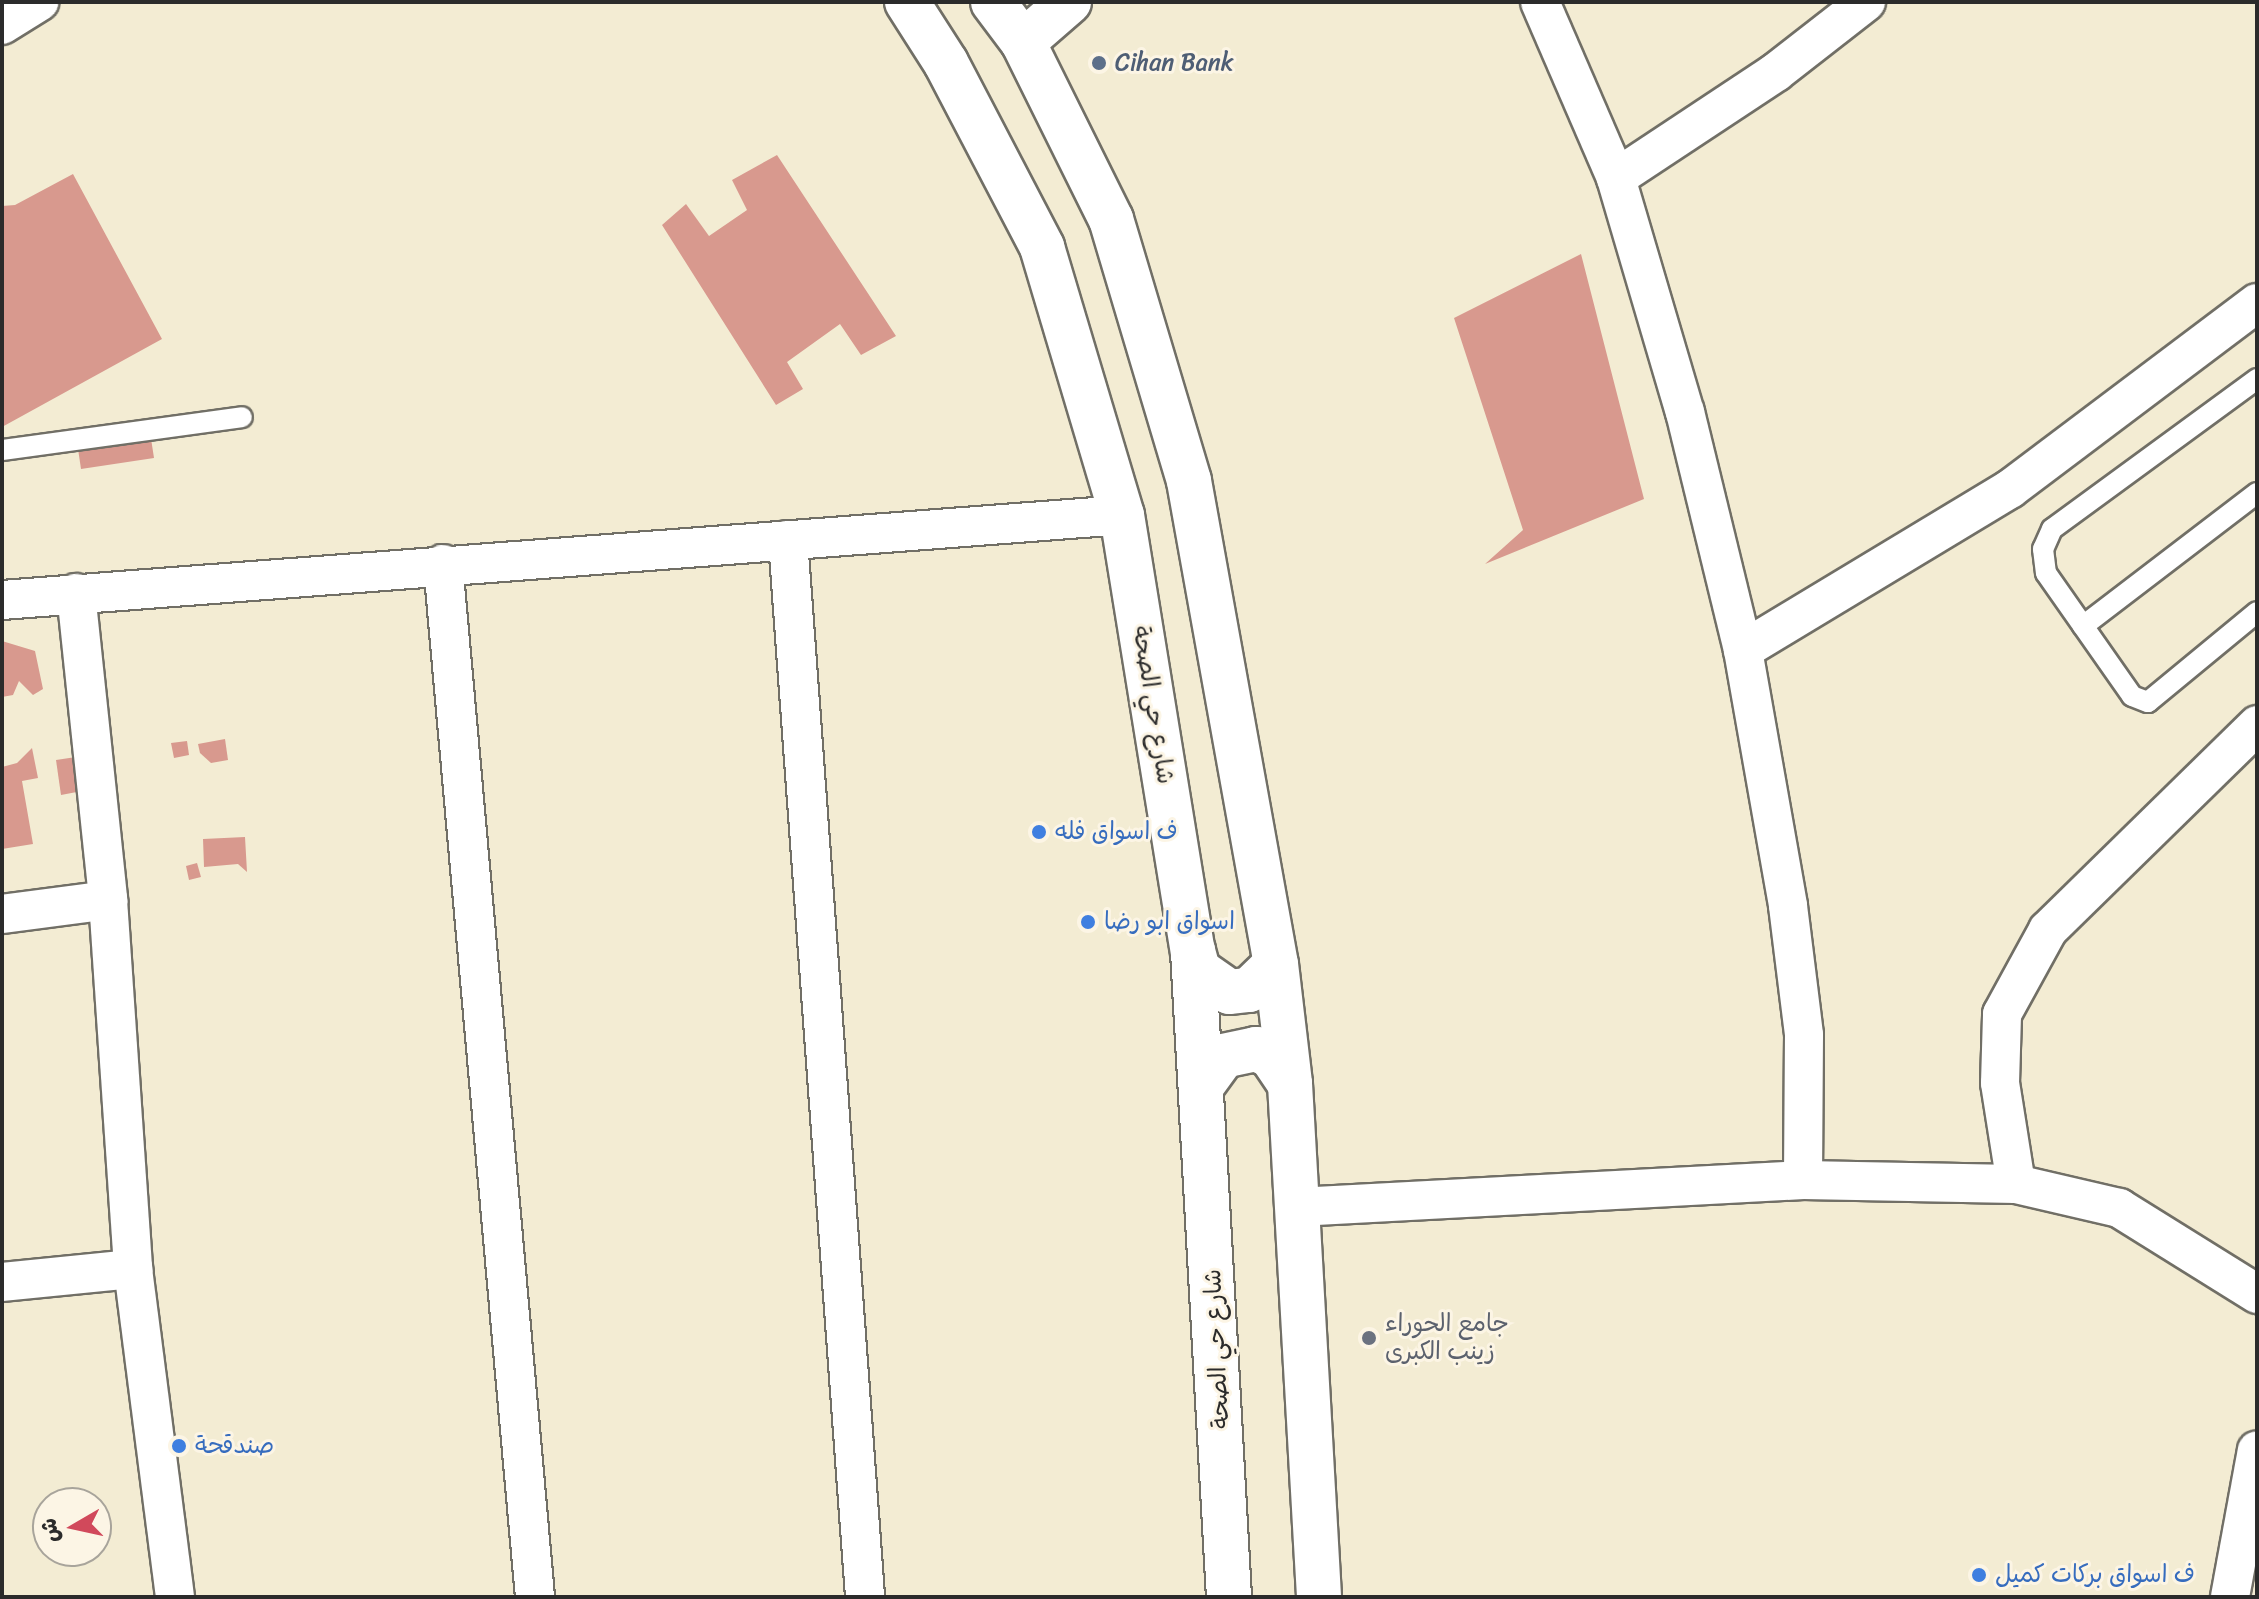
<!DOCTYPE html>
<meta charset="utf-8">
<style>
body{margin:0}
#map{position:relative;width:2259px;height:1599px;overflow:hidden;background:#f3ecd3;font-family:Sriracha,"Playpen Sans Arabic",sans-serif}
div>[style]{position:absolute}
.building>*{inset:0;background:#d8998e}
.roads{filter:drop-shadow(2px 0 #716f66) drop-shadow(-2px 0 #716f66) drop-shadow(0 2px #716f66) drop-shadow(0 -2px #716f66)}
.lane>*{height:20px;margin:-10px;padding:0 10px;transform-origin:10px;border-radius:10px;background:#fff}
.street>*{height:38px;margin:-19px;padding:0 19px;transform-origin:19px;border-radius:19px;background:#fff}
.secondary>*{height:44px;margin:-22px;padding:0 22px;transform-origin:22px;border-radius:22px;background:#fff}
.dots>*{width:22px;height:22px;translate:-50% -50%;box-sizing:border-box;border:4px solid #fcf5e5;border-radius:50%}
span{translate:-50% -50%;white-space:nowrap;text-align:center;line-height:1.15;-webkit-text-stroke:6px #fcf5e5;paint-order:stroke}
.service-label{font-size:24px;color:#4e5e75}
.left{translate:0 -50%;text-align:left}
.street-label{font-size:24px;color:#2b2b2b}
.shop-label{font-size:24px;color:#366cbe}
.worship-label{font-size:24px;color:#5b616d}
.frame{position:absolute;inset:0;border:4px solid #2b2b2b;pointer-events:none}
.north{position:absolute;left:32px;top:1487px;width:80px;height:80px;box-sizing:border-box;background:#fcf5e5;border:2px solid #a8a49b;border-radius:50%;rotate:261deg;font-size:22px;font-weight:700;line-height:32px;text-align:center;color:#2b2b2b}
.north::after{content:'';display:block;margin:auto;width:28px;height:36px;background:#d1495b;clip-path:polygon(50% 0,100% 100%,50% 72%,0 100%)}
</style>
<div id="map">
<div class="building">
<div style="clip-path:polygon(777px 155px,896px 336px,861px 355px,840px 324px,787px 362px,803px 389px,776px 405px,662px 225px,686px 204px,709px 236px,747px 210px,732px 180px)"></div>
<div style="clip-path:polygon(73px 174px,162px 339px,2px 427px,2px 206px,15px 205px)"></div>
<div style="clip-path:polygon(1581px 254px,1644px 499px,1485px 564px,1523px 530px,1454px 318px)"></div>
<div style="clip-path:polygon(150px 432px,154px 458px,81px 469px,77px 442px)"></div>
<div style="clip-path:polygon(2px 641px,35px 651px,43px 689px,33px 695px,19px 681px,13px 695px,2px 697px)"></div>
<div style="clip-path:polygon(225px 739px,228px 760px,211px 763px,200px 753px,198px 744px)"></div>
<div style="clip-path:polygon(187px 741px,189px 755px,174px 758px,171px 743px)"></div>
<div style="clip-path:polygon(32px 748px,38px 778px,22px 781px,33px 844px,2px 849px,2px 767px,17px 763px)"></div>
<div style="clip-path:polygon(76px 757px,82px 791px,61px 795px,56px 760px)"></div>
<div style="clip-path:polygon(245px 837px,247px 872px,238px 864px,204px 867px,203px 839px)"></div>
<div style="clip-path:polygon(197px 863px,201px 877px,189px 880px,186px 866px)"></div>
</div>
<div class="roads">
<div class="lane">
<div style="left:2257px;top:379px;width:254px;rotate:143.8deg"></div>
<div style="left:2052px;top:529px;width:22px;rotate:114deg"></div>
<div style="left:2043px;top:549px;width:24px;rotate:83deg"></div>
<div style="left:2046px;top:573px;width:150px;rotate:55deg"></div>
<div style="left:2132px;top:696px;width:17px;rotate:21deg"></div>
<div style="left:2148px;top:702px;width:141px;rotate:-39.5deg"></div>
<div style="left:2px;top:450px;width:242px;rotate:-7.8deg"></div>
<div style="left:2083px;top:626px;width:219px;rotate:-37.4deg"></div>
</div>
<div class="street">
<div style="left:1540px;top:2px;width:192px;rotate:66.6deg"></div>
<div style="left:1616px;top:178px;width:244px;rotate:73.6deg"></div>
<div style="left:1685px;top:412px;width:245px;rotate:76.3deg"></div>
<div style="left:1743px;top:650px;width:260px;rotate:80deg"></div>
<div style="left:1788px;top:906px;width:130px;rotate:82.9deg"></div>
<div style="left:1804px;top:1035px;width:145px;rotate:90.4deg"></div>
<div style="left:2px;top:25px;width:44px;rotate:-31.9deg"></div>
<div style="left:1616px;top:178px;width:192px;rotate:-33.5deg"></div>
<div style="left:1776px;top:72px;width:114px;rotate:-37.9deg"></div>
<div style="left:788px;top:540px;width:1060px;rotate:85.83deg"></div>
<div style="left:443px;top:564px;width:1037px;rotate:84.91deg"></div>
<div style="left:76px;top:593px;width:309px;rotate:84deg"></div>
<div style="left:108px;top:900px;width:370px;rotate:86.1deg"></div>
<div style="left:133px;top:1269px;width:331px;rotate:82.7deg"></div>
<div style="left:2px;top:600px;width:1123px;rotate:-4.34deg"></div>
<div style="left:1743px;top:650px;width:312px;rotate:-31.1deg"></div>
<div style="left:2010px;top:489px;width:309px;rotate:-37deg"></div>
<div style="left:2px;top:914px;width:107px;rotate:-7.5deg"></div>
<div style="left:2016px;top:1184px;width:102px;rotate:-99deg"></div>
<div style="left:2000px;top:1083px;width:69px;rotate:-88.3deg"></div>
<div style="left:2002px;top:1014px;width:96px;rotate:-61.3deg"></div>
<div style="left:2048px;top:930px;width:293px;rotate:-44.4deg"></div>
<div style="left:1297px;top:1207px;width:507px;rotate:-3.05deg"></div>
<div style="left:1803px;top:1180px;width:213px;rotate:1.1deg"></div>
<div style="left:2016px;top:1184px;width:106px;rotate:13.1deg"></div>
<div style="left:2119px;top:1208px;width:163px;rotate:31.9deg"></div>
<div style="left:2px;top:1282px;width:132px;rotate:-5.7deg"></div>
<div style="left:2230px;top:1597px;width:149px;rotate:-79.6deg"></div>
</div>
<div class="secondary">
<div style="left:907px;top:2px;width:72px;rotate:57.4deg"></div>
<div style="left:946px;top:63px;width:208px;rotate:62.4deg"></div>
<div style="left:1042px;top:247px;width:280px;rotate:73.4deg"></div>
<div style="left:1122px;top:515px;width:442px;rotate:80.8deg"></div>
<div style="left:1193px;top:951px;width:647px;rotate:86.81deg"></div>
<div style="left:993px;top:2px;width:50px;rotate:53.1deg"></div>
<div style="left:1023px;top:42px;width:198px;rotate:63.6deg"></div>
<div style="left:1111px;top:219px;width:273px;rotate:73.4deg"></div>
<div style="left:1189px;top:481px;width:491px;rotate:79.8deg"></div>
<div style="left:1276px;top:964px;width:121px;rotate:83.3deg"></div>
<div style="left:1290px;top:1084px;width:514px;rotate:86.76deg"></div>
<div style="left:1023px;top:42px;width:61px;rotate:-41deg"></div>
<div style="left:1193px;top:951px;width:20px;rotate:75deg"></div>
<div style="left:1198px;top:970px;width:38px;rotate:35deg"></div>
<div style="left:1229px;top:992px;width:20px;rotate:-6deg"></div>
<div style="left:1249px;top:990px;width:37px;rotate:-44deg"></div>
<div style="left:1203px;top:1084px;width:34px;rotate:-54deg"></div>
<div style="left:1223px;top:1056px;width:34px;rotate:-12deg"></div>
<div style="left:1256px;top:1049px;width:17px;rotate:25deg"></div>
<div style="left:1271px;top:1056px;width:34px;rotate:56deg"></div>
</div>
</div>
<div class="dots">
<div style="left:1099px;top:63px;background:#5c6f8a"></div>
<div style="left:1039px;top:832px;background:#3f7fe0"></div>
<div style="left:1088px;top:922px;background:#3f7fe0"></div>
<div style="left:1369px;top:1338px;background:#6b7280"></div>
<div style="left:179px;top:1446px;background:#3f7fe0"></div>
<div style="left:1979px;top:1575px;background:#3f7fe0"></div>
</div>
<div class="service-label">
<span class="left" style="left:1115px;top:63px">Cihan Bank</span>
</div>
<div class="street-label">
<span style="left:1153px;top:705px;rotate:81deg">شارع حي الصحة</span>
<span style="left:1217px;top:1349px;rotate:-93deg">شارع حي الصحة</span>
</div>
<div class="shop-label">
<span class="left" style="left:1055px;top:832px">ف اسواق فله</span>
<span class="left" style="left:1104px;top:922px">اسواق ابو رضا</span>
<span class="left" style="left:195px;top:1446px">صندقحة</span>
<span class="left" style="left:1995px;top:1575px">ف اسواق بركات كميل</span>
</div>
<div class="worship-label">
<span class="left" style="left:1385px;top:1338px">جامع الحوراء<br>زينب الكبرى</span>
</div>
<div class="frame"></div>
<div class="north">ش</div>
</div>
